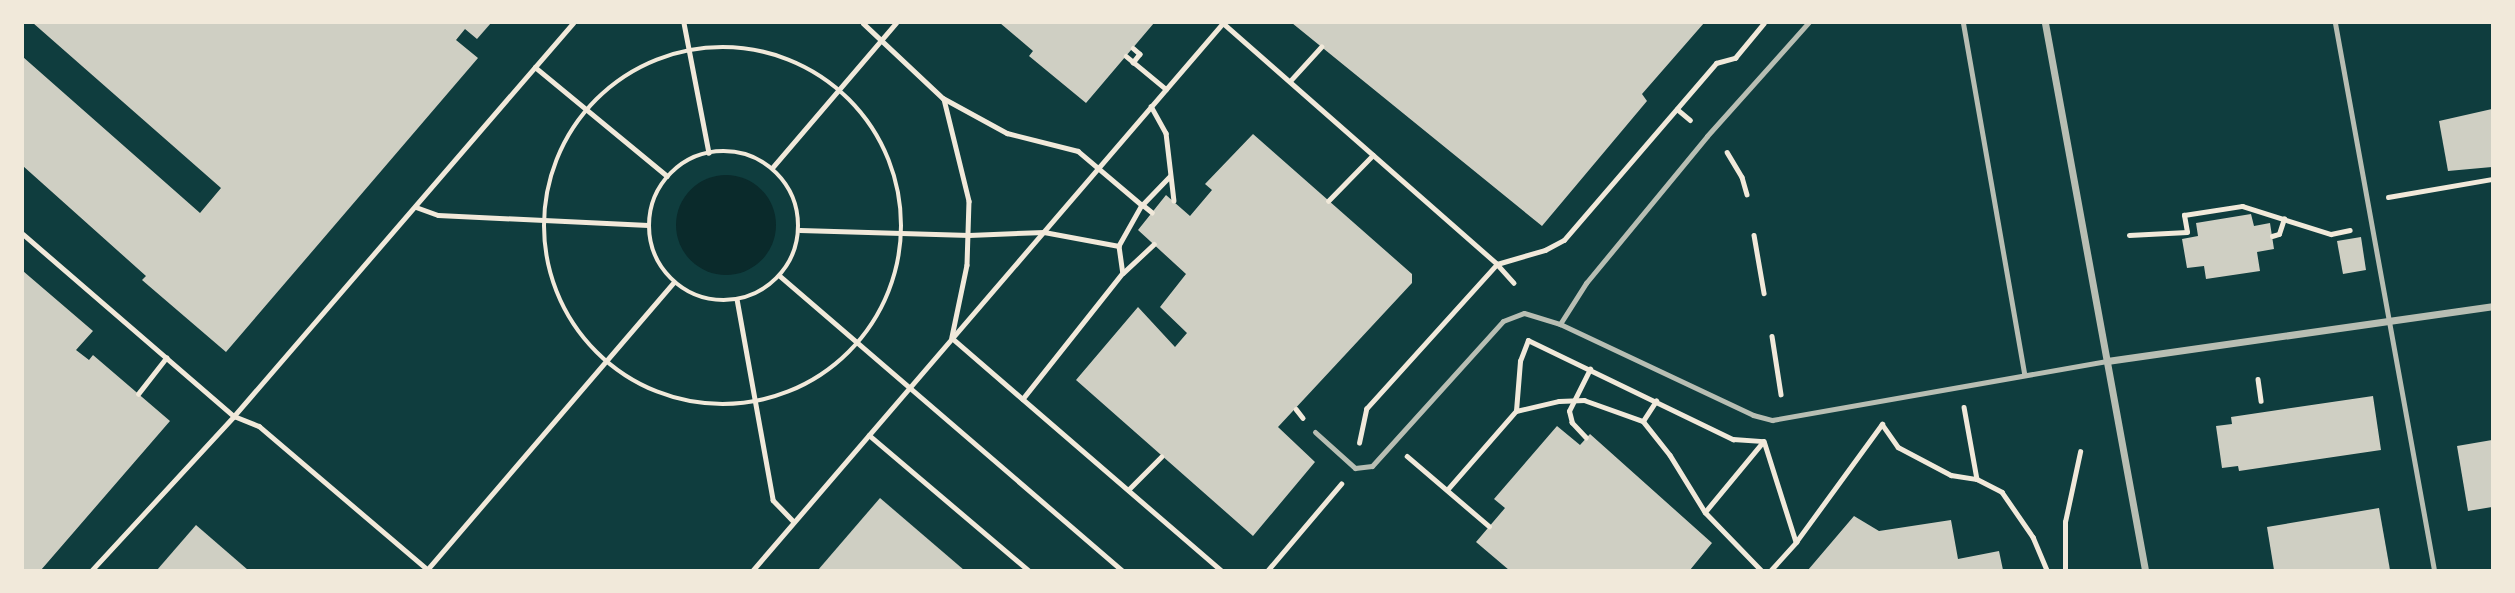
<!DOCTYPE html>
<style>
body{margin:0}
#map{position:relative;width:2515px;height:593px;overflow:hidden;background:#0f3d3e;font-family:"Roboto Condensed",sans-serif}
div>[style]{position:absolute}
.water>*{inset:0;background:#0a2a2b}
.round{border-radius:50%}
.building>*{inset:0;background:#cfcfc3}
.path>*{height:4.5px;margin:-2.25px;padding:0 2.25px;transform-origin:2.25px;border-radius:2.25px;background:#f1e9da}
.path>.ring{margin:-2.25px;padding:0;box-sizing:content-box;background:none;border:4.5px solid #f1e9da;border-radius:50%}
.service>*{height:5px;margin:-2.5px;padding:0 2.5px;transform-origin:2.5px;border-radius:2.5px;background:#b8beb3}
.minor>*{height:7px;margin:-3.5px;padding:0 3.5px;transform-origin:3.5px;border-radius:3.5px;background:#b8beb3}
span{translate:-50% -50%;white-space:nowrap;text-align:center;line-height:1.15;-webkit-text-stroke:7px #f1e9da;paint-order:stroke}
.frame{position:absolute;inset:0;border:24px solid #f1e9da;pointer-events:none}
</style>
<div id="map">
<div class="water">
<div class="round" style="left:676px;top:175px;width:100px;height:100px"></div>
</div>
<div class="building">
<div style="clip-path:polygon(33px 23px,491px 23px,477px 39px,465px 29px,456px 40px,478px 58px,226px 352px,142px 280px,146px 276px,23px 166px,23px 57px,200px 213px,221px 188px)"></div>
<div style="clip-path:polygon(1000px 23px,1154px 23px,1086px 103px,1029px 56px,1033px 51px)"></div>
<div style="clip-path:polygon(1292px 23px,1704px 23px,1642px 94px,1647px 101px,1542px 226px)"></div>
<div style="clip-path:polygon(2492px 109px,2492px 167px,2448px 171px,2439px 121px)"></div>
<div style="clip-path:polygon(1253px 134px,1412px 274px,1412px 283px,1278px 427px,1315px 462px,1253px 536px,1076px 380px,1138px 307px,1175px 347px,1187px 333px,1160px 307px,1186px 274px,1138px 230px,1166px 195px,1190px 216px,1212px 190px,1205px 184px)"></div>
<div style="clip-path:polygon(2251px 214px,2254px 226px,2270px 223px,2274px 249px,2257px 252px,2260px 271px,2206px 279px,2204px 266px,2187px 268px,2182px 239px,2198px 236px,2196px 223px)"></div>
<div style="clip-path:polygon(2361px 237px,2366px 270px,2343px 274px,2337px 241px)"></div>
<div style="clip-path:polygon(23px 271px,93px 331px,76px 350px,89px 360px,93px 355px,170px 421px,41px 570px,23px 570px)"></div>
<div style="clip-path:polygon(2373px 396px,2381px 450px,2239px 471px,2238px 466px,2222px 468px,2216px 426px,2232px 424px,2231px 417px)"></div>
<div style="clip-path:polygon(1557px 426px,1580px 445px,1590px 434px,1712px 543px,1690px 570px,1509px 570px,1476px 542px,1505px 508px,1494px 499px)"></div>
<div style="clip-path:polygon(2492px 440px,2492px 507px,2468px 511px,2457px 446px)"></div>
<div style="clip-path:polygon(880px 498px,964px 570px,818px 570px)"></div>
<div style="clip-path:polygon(2379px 508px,2390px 570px,2274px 570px,2267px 527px)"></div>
<div style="clip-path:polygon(1854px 516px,1879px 531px,1951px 520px,1958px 559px,1999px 551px,2003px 570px,1808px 570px)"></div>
<div style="clip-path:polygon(196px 525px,248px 570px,157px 570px)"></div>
</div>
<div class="path">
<div style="left:684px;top:23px;width:132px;rotate:79.1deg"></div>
<div style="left:863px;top:23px;width:110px;rotate:43.2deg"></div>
<div style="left:943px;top:98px;width:73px;rotate:28.7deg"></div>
<div style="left:1007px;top:133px;width:73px;rotate:14.2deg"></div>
<div style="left:1078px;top:151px;width:84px;rotate:40.2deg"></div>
<div style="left:1142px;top:205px;width:47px;rotate:119.3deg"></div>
<div style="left:1119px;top:246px;width:27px;rotate:82deg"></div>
<div style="left:1123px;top:273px;width:161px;rotate:128.4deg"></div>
<div style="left:1223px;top:23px;width:365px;rotate:41.3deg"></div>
<div style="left:1497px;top:264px;width:25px;rotate:48deg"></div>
<div class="ring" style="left:544px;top:47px;width:353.5px;height:353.5px"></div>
<div style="left:1133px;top:48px;width:9px;rotate:41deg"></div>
<div style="left:1140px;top:54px;width:11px;rotate:128deg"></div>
<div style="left:1126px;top:56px;width:52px;rotate:39.5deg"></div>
<div style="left:535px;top:67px;width:171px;rotate:39.5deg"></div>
<div style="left:1291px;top:80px;width:45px;rotate:-47.7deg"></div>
<div style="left:944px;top:99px;width:105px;rotate:76.2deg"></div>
<div style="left:969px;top:201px;width:64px;rotate:91.8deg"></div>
<div style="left:967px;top:265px;width:74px;rotate:101.8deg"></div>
<div style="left:1151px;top:106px;width:31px;rotate:61deg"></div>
<div style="left:1166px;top:133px;width:68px;rotate:83.3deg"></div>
<div style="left:1677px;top:109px;width:17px;rotate:40deg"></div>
<div class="ring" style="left:649px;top:151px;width:145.5px;height:145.5px"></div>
<div style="left:1727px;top:152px;width:29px;rotate:59deg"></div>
<div style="left:1742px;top:177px;width:18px;rotate:74deg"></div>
<div style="left:772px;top:168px;width:191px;rotate:-49.5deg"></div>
<div style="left:2388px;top:197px;width:106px;rotate:-9.8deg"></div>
<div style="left:1328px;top:201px;width:64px;rotate:-45.6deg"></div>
<div style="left:416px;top:207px;width:23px;rotate:20deg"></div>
<div style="left:438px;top:215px;width:210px;rotate:2.7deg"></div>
<div style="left:1152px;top:213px;width:13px;rotate:-141deg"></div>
<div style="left:1142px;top:205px;width:40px;rotate:-46deg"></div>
<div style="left:800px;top:230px;width:169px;rotate:1.7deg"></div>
<div style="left:969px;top:235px;width:75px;rotate:-2.3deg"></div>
<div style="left:1044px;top:232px;width:76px;rotate:10.6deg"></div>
<div style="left:23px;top:234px;width:279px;rotate:40.8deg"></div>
<div style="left:234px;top:416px;width:27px;rotate:22deg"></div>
<div style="left:259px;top:426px;width:222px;rotate:40.4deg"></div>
<div style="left:1754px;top:235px;width:59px;rotate:80.2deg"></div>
<div style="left:2129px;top:235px;width:58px;rotate:-3deg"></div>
<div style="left:2187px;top:232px;width:17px;rotate:-100deg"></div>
<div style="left:2184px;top:215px;width:59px;rotate:-8.8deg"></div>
<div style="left:2242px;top:206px;width:93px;rotate:17.5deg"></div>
<div style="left:2331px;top:234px;width:19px;rotate:-12deg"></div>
<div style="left:2272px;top:236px;width:7px;rotate:-16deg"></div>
<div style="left:2279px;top:234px;width:16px;rotate:-72deg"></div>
<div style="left:1123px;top:273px;width:42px;rotate:-43.1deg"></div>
<div style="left:780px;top:276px;width:451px;rotate:40.7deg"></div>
<div style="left:737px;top:299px;width:204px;rotate:79.8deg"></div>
<div style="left:773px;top:500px;width:29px;rotate:46deg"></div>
<div style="left:1772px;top:336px;width:59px;rotate:81.2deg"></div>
<div style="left:952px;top:338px;width:355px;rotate:40.8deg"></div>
<div style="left:2258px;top:379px;width:22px;rotate:82deg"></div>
<div style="left:138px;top:394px;width:46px;rotate:-52.1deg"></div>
<div style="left:1964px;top:407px;width:73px;rotate:79.8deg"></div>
<div style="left:1296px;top:409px;width:11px;rotate:52deg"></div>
<div style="left:1516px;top:411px;width:50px;rotate:-85.4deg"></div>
<div style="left:1520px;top:361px;width:22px;rotate:-69deg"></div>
<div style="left:1528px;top:340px;width:228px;rotate:25.8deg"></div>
<div style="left:1733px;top:439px;width:30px;rotate:4deg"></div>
<div style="left:1643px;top:421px;width:24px;rotate:-57deg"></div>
<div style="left:869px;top:435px;width:209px;rotate:40.3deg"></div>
<div style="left:1586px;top:438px;width:21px;rotate:-133deg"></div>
<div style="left:1572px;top:423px;width:12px;rotate:-104deg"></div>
<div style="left:1569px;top:411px;width:47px;rotate:-63.4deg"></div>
<div style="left:1764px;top:441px;width:106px;rotate:72.4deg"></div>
<div style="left:1359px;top:443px;width:35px;rotate:-78deg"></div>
<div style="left:1366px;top:409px;width:195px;rotate:-47.9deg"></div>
<div style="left:1497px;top:264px;width:50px;rotate:-16.3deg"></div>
<div style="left:1545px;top:250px;width:21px;rotate:-28deg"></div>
<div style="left:1564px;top:240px;width:233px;rotate:-49.3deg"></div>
<div style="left:1716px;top:63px;width:20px;rotate:-15deg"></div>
<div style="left:1735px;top:58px;width:45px;rotate:-50.4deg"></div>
<div style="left:1407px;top:456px;width:108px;rotate:40.5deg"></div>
<div style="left:1128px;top:490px;width:47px;rotate:-45deg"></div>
<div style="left:1447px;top:490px;width:105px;rotate:-48.9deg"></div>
<div style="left:1516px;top:411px;width:44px;rotate:-13.1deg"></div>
<div style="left:1559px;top:401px;width:25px;rotate:-2deg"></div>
<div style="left:1584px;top:400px;width:63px;rotate:19.6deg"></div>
<div style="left:1643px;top:421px;width:43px;rotate:51.5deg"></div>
<div style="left:1670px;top:455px;width:67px;rotate:58.4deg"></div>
<div style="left:1705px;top:512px;width:81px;rotate:46deg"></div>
<div style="left:1705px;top:512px;width:91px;rotate:-50.4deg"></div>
<div style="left:92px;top:570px;width:209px;rotate:-47.3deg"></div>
<div style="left:234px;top:416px;width:519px;rotate:-49.22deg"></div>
<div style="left:427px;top:570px;width:378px;rotate:-49.4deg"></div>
<div style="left:753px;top:570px;width:721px;rotate:-49.33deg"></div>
<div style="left:1268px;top:570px;width:113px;rotate:-49.7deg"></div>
<div style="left:1771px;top:570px;width:38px;rotate:-48deg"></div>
<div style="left:1796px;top:542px;width:146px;rotate:-53.9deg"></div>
<div style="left:1882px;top:424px;width:28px;rotate:55deg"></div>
<div style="left:1898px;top:447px;width:60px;rotate:27.8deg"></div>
<div style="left:1951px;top:475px;width:26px;rotate:9deg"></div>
<div style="left:1977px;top:479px;width:28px;rotate:27deg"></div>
<div style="left:2002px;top:492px;width:55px;rotate:55.4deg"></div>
<div style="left:2033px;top:537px;width:36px;rotate:67deg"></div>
<div style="left:2065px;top:570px;width:48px;rotate:-90deg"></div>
<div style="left:2065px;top:522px;width:72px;rotate:-77.9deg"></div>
</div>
<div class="service">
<div style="left:1963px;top:23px;width:356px;rotate:80.1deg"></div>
<div style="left:2335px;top:23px;width:556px;rotate:79.74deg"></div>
<div style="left:1560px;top:324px;width:49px;rotate:-57.6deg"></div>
<div style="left:1586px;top:283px;width:190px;rotate:-50.5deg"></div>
<div style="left:1707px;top:136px;width:152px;rotate:-48.2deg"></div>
<div style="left:1315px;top:432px;width:54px;rotate:42deg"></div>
<div style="left:1355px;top:468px;width:17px;rotate:-7deg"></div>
<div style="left:1372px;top:466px;width:195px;rotate:-47.9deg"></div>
<div style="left:1503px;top:321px;width:22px;rotate:-21deg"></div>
<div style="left:1524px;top:313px;width:38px;rotate:17deg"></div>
<div style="left:1560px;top:324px;width:213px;rotate:25.2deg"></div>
<div style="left:1753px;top:415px;width:20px;rotate:15deg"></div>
<div style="left:1772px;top:420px;width:340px;rotate:-10deg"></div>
</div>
<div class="minor">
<div style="left:2045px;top:23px;width:556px;rotate:79.64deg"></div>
<div style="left:2107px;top:361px;width:389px;rotate:-8.1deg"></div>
</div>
<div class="frame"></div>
</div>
